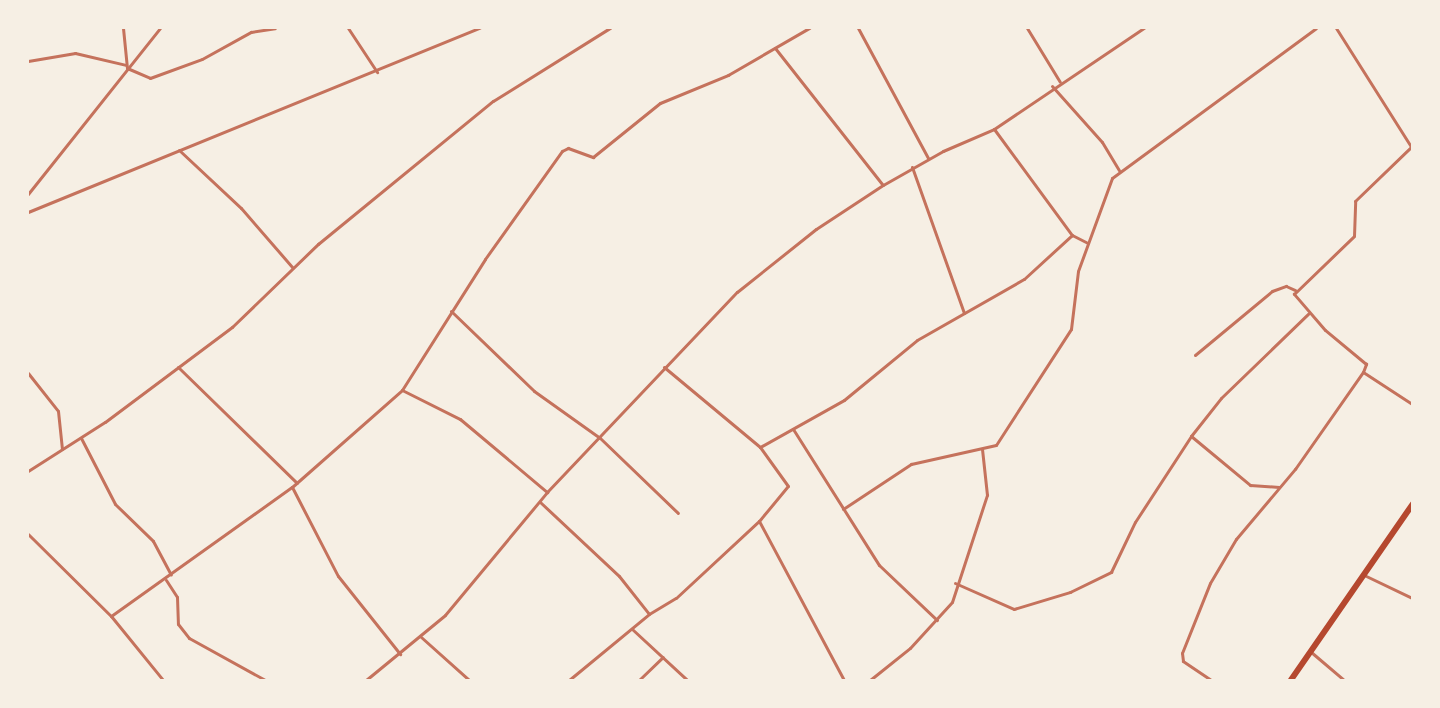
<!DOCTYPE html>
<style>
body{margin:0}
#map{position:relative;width:1440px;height:708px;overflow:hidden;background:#f6efe4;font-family:Georgia,serif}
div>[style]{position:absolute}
.minor>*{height:3px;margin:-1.5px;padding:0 1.5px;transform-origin:1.5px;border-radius:1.5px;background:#c5725c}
.primary>*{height:5.5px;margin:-2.75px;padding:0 2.75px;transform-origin:2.75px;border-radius:2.75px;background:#b5482f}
span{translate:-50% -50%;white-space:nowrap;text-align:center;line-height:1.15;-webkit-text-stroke:4.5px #f6efe4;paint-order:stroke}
.frame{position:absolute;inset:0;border:29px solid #f6efe4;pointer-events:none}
</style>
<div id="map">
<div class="minor">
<div style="left:123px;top:28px;width:40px;rotate:84.3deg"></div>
<div style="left:127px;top:68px;width:25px;rotate:23deg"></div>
<div style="left:150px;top:78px;width:55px;rotate:-20.1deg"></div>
<div style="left:202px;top:59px;width:56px;rotate:-28.9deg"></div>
<div style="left:251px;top:32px;width:24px;rotate:-9deg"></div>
<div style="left:348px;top:28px;width:53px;rotate:56.6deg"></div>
<div style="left:858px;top:28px;width:148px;rotate:61.7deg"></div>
<div style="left:1027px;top:28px;width:63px;rotate:58.6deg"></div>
<div style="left:1336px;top:28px;width:142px;rotate:57.7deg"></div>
<div style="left:775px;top:48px;width:174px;rotate:51.8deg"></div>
<div style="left:28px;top:61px;width:48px;rotate:-9.7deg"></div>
<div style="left:75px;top:53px;width:52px;rotate:13.2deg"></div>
<div style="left:1052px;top:86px;width:75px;rotate:48.2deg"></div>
<div style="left:1102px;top:142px;width:33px;rotate:59deg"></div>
<div style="left:994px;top:129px;width:132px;rotate:53.7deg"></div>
<div style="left:1072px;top:235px;width:16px;rotate:27deg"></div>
<div style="left:179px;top:150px;width:85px;rotate:43.1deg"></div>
<div style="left:241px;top:208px;width:79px;rotate:49.1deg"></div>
<div style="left:912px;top:167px;width:155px;rotate:70.4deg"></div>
<div style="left:28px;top:194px;width:212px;rotate:-51.5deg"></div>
<div style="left:28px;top:212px;width:488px;rotate:-22.2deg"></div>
<div style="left:451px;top:311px;width:115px;rotate:43.9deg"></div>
<div style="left:534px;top:391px;width:81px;rotate:35.5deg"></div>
<div style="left:600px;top:438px;width:108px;rotate:43.9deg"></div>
<div style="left:1195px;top:355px;width:100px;rotate:-39.7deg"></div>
<div style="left:1272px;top:291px;width:15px;rotate:-20deg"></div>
<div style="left:1286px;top:286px;width:10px;rotate:24deg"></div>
<div style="left:178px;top:367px;width:166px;rotate:44.3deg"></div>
<div style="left:1363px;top:372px;width:9px;rotate:-69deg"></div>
<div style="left:1366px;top:364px;width:53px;rotate:-140.3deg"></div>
<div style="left:1325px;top:330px;width:48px;rotate:-130.7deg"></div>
<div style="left:1294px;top:294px;width:83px;rotate:-44deg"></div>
<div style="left:1354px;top:236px;width:35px;rotate:-88deg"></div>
<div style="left:1355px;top:201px;width:78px;rotate:-44deg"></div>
<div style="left:28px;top:373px;width:48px;rotate:51.7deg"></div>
<div style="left:58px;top:411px;width:38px;rotate:84deg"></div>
<div style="left:402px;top:390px;width:65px;rotate:26.6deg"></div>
<div style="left:460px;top:419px;width:114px;rotate:40deg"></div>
<div style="left:793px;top:429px;width:161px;rotate:57.7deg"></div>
<div style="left:879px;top:565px;width:80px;rotate:43.5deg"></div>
<div style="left:1191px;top:436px;width:77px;rotate:39.7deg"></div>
<div style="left:1250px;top:485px;width:29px;rotate:4deg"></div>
<div style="left:81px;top:438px;width:74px;rotate:62.7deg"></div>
<div style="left:115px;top:504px;width:53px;rotate:44.2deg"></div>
<div style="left:153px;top:541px;width:38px;rotate:62deg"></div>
<div style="left:760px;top:447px;width:96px;rotate:-29.2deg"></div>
<div style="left:844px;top:400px;width:94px;rotate:-39.4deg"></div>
<div style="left:917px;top:340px;width:123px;rotate:-29.7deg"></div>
<div style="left:1024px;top:279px;width:65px;rotate:-42.5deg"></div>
<div style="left:28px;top:471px;width:91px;rotate:-32.5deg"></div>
<div style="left:105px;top:422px;width:159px;rotate:-36.8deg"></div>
<div style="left:232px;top:327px;width:120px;rotate:-44deg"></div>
<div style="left:318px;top:244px;width:226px;rotate:-39.3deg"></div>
<div style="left:493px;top:101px;width:138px;rotate:-32deg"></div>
<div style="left:292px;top:487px;width:100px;rotate:62.7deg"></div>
<div style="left:338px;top:576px;width:100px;rotate:51.5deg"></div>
<div style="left:540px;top:502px;width:108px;rotate:43.1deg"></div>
<div style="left:619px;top:576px;width:48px;rotate:51.7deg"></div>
<div style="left:843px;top:509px;width:82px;rotate:-33.5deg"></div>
<div style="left:911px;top:464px;width:87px;rotate:-12.6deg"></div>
<div style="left:996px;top:445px;width:138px;rotate:-57.1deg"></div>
<div style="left:1071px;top:329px;width:58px;rotate:-83.1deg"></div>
<div style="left:1078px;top:271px;width:99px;rotate:-69.9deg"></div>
<div style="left:1112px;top:178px;width:253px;rotate:-36.3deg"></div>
<div style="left:759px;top:521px;width:180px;rotate:61.9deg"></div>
<div style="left:28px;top:534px;width:117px;rotate:44.7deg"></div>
<div style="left:111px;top:616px;width:82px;rotate:50.9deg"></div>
<div style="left:1364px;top:575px;width:53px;rotate:25.6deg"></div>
<div style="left:166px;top:580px;width:20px;rotate:57deg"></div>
<div style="left:177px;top:597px;width:27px;rotate:88deg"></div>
<div style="left:178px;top:624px;width:18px;rotate:52deg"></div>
<div style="left:189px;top:638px;width:87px;rotate:28.9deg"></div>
<div style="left:955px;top:583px;width:64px;rotate:23.8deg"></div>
<div style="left:1014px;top:609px;width:59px;rotate:-16.9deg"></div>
<div style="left:1070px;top:592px;width:46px;rotate:-26deg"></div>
<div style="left:1111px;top:572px;width:55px;rotate:-64.4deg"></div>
<div style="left:1135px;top:522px;width:103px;rotate:-56.9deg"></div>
<div style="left:1191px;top:436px;width:48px;rotate:-51.7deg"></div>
<div style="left:1221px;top:398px;width:121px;rotate:-44deg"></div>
<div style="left:111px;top:616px;width:222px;rotate:-35.5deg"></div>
<div style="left:292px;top:487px;width:147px;rotate:-41.4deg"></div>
<div style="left:402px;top:390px;width:155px;rotate:-57.6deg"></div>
<div style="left:485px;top:259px;width:133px;rotate:-54.5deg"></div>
<div style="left:562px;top:151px;width:7px;rotate:-27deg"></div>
<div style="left:568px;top:148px;width:27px;rotate:20deg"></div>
<div style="left:593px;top:157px;width:86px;rotate:-38.9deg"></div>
<div style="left:660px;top:103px;width:74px;rotate:-22.4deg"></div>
<div style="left:728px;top:75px;width:94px;rotate:-30.1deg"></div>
<div style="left:632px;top:629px;width:75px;rotate:42.8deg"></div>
<div style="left:421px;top:637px;width:64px;rotate:41.9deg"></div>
<div style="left:1311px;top:652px;width:43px;rotate:40.3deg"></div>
<div style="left:366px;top:680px;width:102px;rotate:-39.4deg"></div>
<div style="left:445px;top:615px;width:160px;rotate:-50.3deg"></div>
<div style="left:547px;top:492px;width:276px;rotate:-46.5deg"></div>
<div style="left:737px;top:292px;width:101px;rotate:-38.6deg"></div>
<div style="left:816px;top:229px;width:80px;rotate:-33.3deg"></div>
<div style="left:883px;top:185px;width:69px;rotate:-29.5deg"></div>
<div style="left:943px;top:151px;width:56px;rotate:-23.3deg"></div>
<div style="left:994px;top:129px;width:181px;rotate:-34deg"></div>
<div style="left:569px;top:680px;width:104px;rotate:-39.5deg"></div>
<div style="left:649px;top:614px;width:31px;rotate:-31deg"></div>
<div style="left:676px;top:598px;width:113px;rotate:-42.9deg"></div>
<div style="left:759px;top:521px;width:45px;rotate:-50.4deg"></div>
<div style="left:788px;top:486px;width:48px;rotate:-125.7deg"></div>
<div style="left:760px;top:447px;width:125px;rotate:-140.2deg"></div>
<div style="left:639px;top:680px;width:33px;rotate:-44deg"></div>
<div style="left:870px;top:680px;width:51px;rotate:-38.7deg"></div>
<div style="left:910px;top:648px;width:62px;rotate:-47.6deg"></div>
<div style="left:952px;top:602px;width:113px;rotate:-71.9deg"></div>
<div style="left:987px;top:495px;width:46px;rotate:-96.2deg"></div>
<div style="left:1211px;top:680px;width:34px;rotate:-146deg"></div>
<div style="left:1183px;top:661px;width:8px;rotate:-97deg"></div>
<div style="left:1182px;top:653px;width:75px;rotate:-68.2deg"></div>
<div style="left:1210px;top:583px;width:51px;rotate:-59.4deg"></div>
<div style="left:1236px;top:539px;width:92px;rotate:-49.9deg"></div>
<div style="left:1295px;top:469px;width:118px;rotate:-55deg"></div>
<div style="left:1363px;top:372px;width:59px;rotate:33.1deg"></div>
</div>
<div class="primary">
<div style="left:1291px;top:680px;width:213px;rotate:-55.3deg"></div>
</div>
<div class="frame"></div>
</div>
